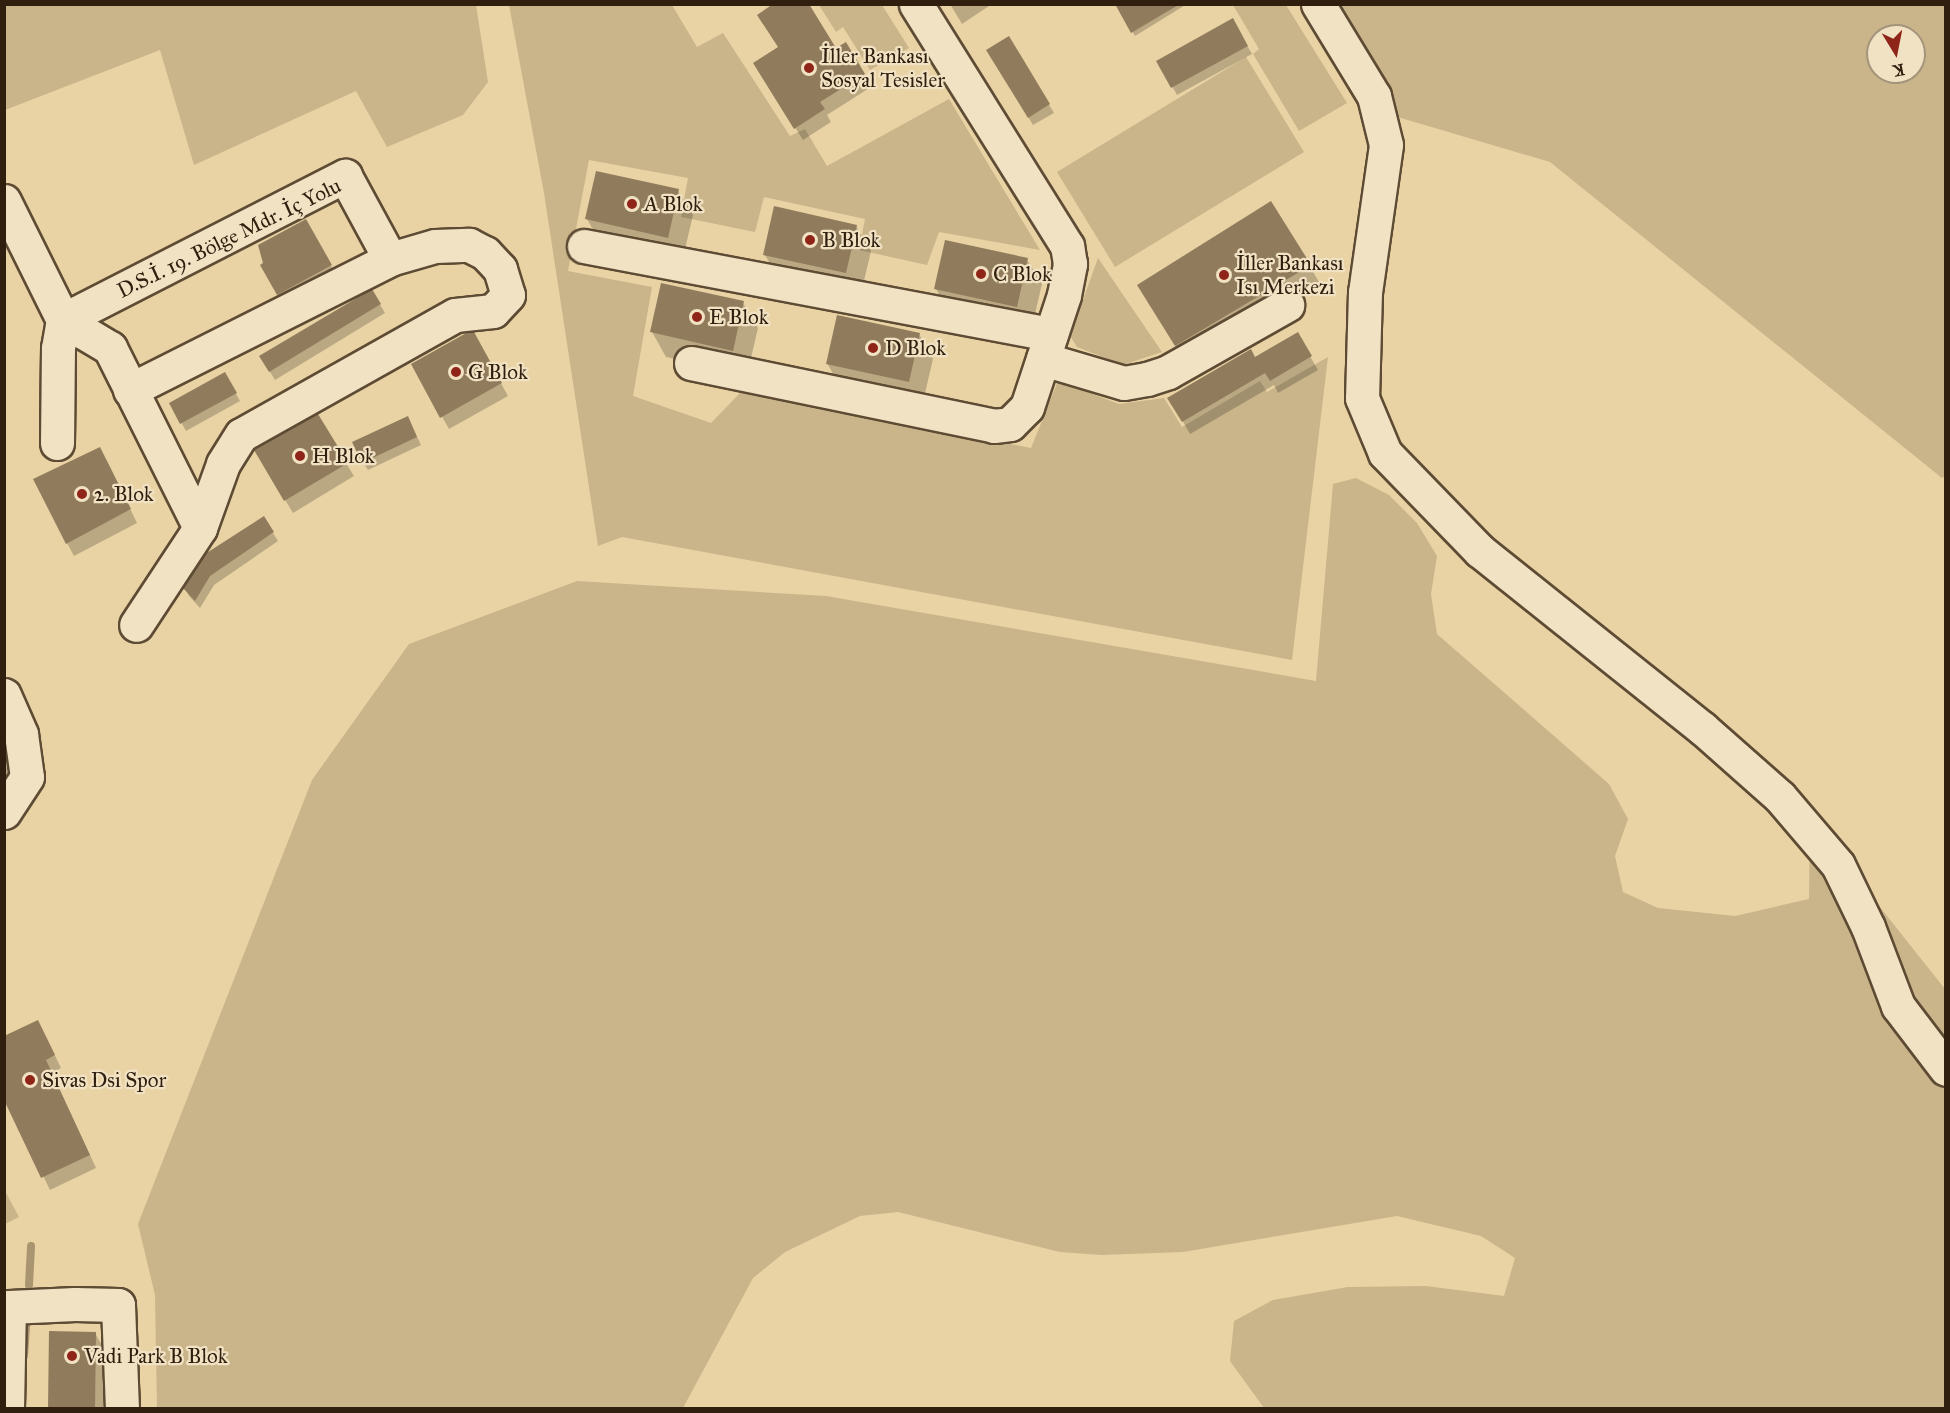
<!DOCTYPE html>
<meta charset="utf-8">
<style>
body{margin:0}
#map{position:relative;width:1950px;height:1413px;overflow:hidden;background:#e9d3a4;font-family:"IM FELL Great Primer",serif}
div>[style]{position:absolute}
.green>*{inset:0;background:#cab48a}
.shadow>*{inset:0;background:#0003}
.stream>*{height:8px;margin:-4px;padding:0 4px;transform-origin:4px;border-radius:4px;background:#aa9571}
.building>*{inset:0;background:#907c5c}
.roads{filter:drop-shadow(2px 0 #5e4b34) drop-shadow(-2px 0 #5e4b34) drop-shadow(0 2px #5e4b34) drop-shadow(0 -2px #5e4b34)}
.minor>*{height:33px;margin:-16.5px;padding:0 16.5px;transform-origin:16.5px;border-radius:16.5px;background:#f1e2c4}
.dots>*{width:16px;height:16px;translate:-50% -50%;box-sizing:border-box;border:3px solid #f1e2c4;border-radius:50%}
span{translate:-50% -50%;white-space:nowrap;text-align:center;line-height:1.15;-webkit-text-stroke:4.5px #f1e2c4;paint-order:stroke}
.poi-label{font-size:21px;color:#301e0e}
.left{translate:0 -50%;text-align:left}
.street-label{font-size:21px;color:#301e0e}
.frame{position:absolute;inset:0;border:6px solid #301e0e;pointer-events:none}
.north{position:absolute;left:1866px;top:24px;width:60px;height:60px;box-sizing:border-box;background:#f1e2c4;border:2px solid #a4947b;border-radius:50%;rotate:170deg;font-size:16px;font-weight:700;line-height:24px;text-align:center;color:#301e0e}
.north::after{content:'';display:block;margin:auto;width:21px;height:27px;background:#8f2418;clip-path:polygon(50% 0,100% 100%,50% 72%,0 100%)}
</style>
<div id="map">
<div class="green">
<div style="clip-path:polygon(5px 4px,476px 5px,488px 82px,463px 115px,387px 147px,356px 91px,194px 165px,160px 50px,5px 110px)"></div>
<div style="clip-path:polygon(509px 5px,672px 5px,697px 47px,723px 33px,790px 136px,805px 129px,827px 166px,949px 99px,1040px 250px,939px 232px,927px 265px,859px 250px,865px 219px,764px 197px,755px 232px,681px 217px,688px 178px,589px 160px,568px 271px,652px 287px,633px 396px,711px 423px,742px 391px,1031px 448px,1058px 381px,1119px 404px,1164px 398px,1182px 427px,1260px 381px,1267px 392px,1328px 357px,1292px 660px,622px 537px,598px 546px,544px 193px)"></div>
<div style="clip-path:polygon(819px 5px,882px 5px,909px 48px,870px 70px,843px 27px,836px 32px)"></div>
<div style="clip-path:polygon(1233px 5px,1286px 5px,1347px 103px,1299px 131px,1253px 54px,1259px 49px)"></div>
<div style="clip-path:polygon(evenodd,1300px 5px,1945px 5px,1945px 476px,1942px 478px,1550px 162px,1364px 107px,1300px 5px,1878px 36px,1914px 36px,1914px 72px,1878px 72px,1878px 36px)"></div>
<div style="clip-path:polygon(1246px 57px,1304px 152px,1115px 267px,1057px 172px)"></div>
<div style="clip-path:polygon(1098px 258px,1162px 352px,1123px 365px,1077px 347px,1070px 336px)"></div>
<div style="clip-path:polygon(1356px 478px,1389px 495px,1417px 523px,1437px 556px,1431px 594px,1437px 634px,1609px 784px,1628px 819px,1615px 856px,1623px 892px,1658px 908px,1735px 916px,1809px 899px,1810px 819px,1945px 989px,1945px 1408px,1264px 1408px,1230px 1361px,1234px 1321px,1273px 1300px,1348px 1287px,1426px 1286px,1504px 1296px,1515px 1258px,1481px 1236px,1397px 1216px,1183px 1252px,1101px 1255px,1060px 1252px,898px 1212px,860px 1216px,785px 1252px,753px 1278px,683px 1408px,157px 1408px,155px 1295px,138px 1224px,312px 780px,409px 644px,577px 581px,826px 596px,1316px 681px,1333px 484px)"></div>
<div style="clip-path:polygon(4px 1189px,19px 1217px,5px 1224px,4px 1224px)"></div>
</div>
<div class="shadow">
<div style="clip-path:polygon(950px 4px,992px 4px,962px 24px)"></div>
<div style="clip-path:polygon(1116px 4px,1187px 4px,1135px 36px)"></div>
<div style="clip-path:polygon(1232px 20px,1252px 54px,1177px 95px,1158px 61px)"></div>
<div style="clip-path:polygon(1009px 38px,1054px 113px,1033px 125px,988px 50px)"></div>
<div style="clip-path:polygon(779px 48px,836px 50px,864px 74px,871px 87px,827px 115px,831px 122px,803px 140px,762px 76px)"></div>
<div style="clip-path:polygon(678px 191px,693px 215px,682px 262px,601px 244px,587px 219px)"></div>
<div style="clip-path:polygon(305px 221px,338px 278px,285px 307px,262px 265px)"></div>
<div style="clip-path:polygon(856px 226px,871px 251px,860px 298px,779px 279px,765px 255px)"></div>
<div style="clip-path:polygon(1027px 260px,1042px 284px,1031px 331px,950px 313px,936px 289px)"></div>
<div style="clip-path:polygon(1309px 265px,1319px 282px,1186px 362px,1149px 302px)"></div>
<div style="clip-path:polygon(372px 291px,385px 313px,275px 380px,261px 357px)"></div>
<div style="clip-path:polygon(743px 303px,758px 328px,747px 375px,666px 357px,652px 332px)"></div>
<div style="clip-path:polygon(474px 334px,508px 396px,449px 429px,413px 365px)"></div>
<div style="clip-path:polygon(919px 334px,933px 359px,922px 406px,841px 388px,827px 363px)"></div>
<div style="clip-path:polygon(1297px 334px,1318px 370px,1278px 393px,1274px 385px,1190px 434px,1170px 398px,1255px 359px)"></div>
<div style="clip-path:polygon(225px 374px,240px 401px,186px 431px,171px 404px)"></div>
<div style="clip-path:polygon(317px 416px,354px 476px,293px 513px,256px 451px)"></div>
<div style="clip-path:polygon(412px 426px,421px 445px,368px 470px,363px 462px)"></div>
<div style="clip-path:polygon(107px 461px,137px 523px,74px 556px,67px 543px)"></div>
<div style="clip-path:polygon(273px 533px,278px 541px,214px 585px,200px 608px,189px 596px,185px 588px)"></div>
<div style="clip-path:polygon(4px 742px,15px 782px,4px 787px)"></div>
<div style="clip-path:polygon(45px 1035px,61px 1068px,52px 1073px,96px 1168px,50px 1190px,4px 1096px)"></div>
<div style="clip-path:polygon(50px 1332px,95px 1333px,109px 1358px,109px 1408px,49px 1408px)"></div>
</div>
<div class="stream">
<div style="left:29px;top:1285px;width:39px;rotate:-87deg"></div>
<div style="left:24px;top:1356px;width:30px;rotate:-86deg"></div>
</div>
<div class="building">
<div style="clip-path:polygon(773px 4px,809px 4px,836px 48px,846px 42px,865px 74px,820px 102px,825px 109px,794px 129px,753px 63px,778px 47px,757px 15px)"></div>
<div style="clip-path:polygon(1115px 4px,1180px 4px,1131px 33px)"></div>
<div style="clip-path:polygon(1233px 18px,1248px 46px,1171px 88px,1156px 61px)"></div>
<div style="clip-path:polygon(1009px 36px,1050px 104px,1028px 118px,986px 50px)"></div>
<div style="clip-path:polygon(596px 171px,679px 189px,668px 238px,585px 219px)"></div>
<div style="clip-path:polygon(1271px 201px,1311px 265px,1175px 346px,1137px 285px)"></div>
<div style="clip-path:polygon(774px 206px,857px 225px,846px 273px,763px 255px)"></div>
<div style="clip-path:polygon(306px 219px,332px 265px,277px 295px,260px 265px,263px 263px,258px 245px)"></div>
<div style="clip-path:polygon(945px 240px,1028px 258px,1017px 307px,934px 289px)"></div>
<div style="clip-path:polygon(661px 283px,744px 301px,733px 351px,650px 332px)"></div>
<div style="clip-path:polygon(372px 289px,381px 304px,269px 372px,259px 356px)"></div>
<div style="clip-path:polygon(837px 315px,920px 333px,909px 382px,826px 364px)"></div>
<div style="clip-path:polygon(468px 332px,474px 332px,502px 383px,440px 418px,411px 364px)"></div>
<div style="clip-path:polygon(1298px 332px,1312px 356px,1270px 381px,1265px 373px,1182px 422px,1167px 398px,1251px 349px,1255px 357px)"></div>
<div style="clip-path:polygon(225px 372px,237px 393px,180px 424px,169px 403px)"></div>
<div style="clip-path:polygon(318px 414px,348px 463px,284px 501px,254px 450px)"></div>
<div style="clip-path:polygon(408px 416px,417px 437px,362px 463px,352px 442px)"></div>
<div style="clip-path:polygon(100px 447px,131px 509px,66px 544px,33px 479px)"></div>
<div style="clip-path:polygon(264px 516px,274px 532px,210px 576px,195px 601px,183px 588px,205px 554px)"></div>
<div style="clip-path:polygon(38px 1020px,55px 1055px,46px 1060px,90px 1155px,41px 1178px,4px 1100px,4px 1036px)"></div>
<div style="clip-path:polygon(49px 1331px,96px 1332px,95px 1408px,48px 1408px)"></div>
</div>
<div class="roads">
<div class="minor">
<div style="left:1318px;top:4px;width:108px;rotate:58.7deg"></div>
<div style="left:1374px;top:96px;width:50px;rotate:76.2deg"></div>
<div style="left:1386px;top:145px;width:148px;rotate:98.1deg"></div>
<div style="left:1365px;top:292px;width:106px;rotate:91.6deg"></div>
<div style="left:1362px;top:398px;width:60px;rotate:67.3deg"></div>
<div style="left:1385px;top:453px;width:136px;rotate:45.9deg"></div>
<div style="left:1480px;top:551px;width:284px;rotate:38.6deg"></div>
<div style="left:1702px;top:728px;width:104px;rotate:41.5deg"></div>
<div style="left:1780px;top:797px;width:89px;rotate:49.5deg"></div>
<div style="left:1838px;top:865px;width:69px;rotate:64.2deg"></div>
<div style="left:1868px;top:927px;width:85px;rotate:69.2deg"></div>
<div style="left:1898px;top:1006px;width:79px;rotate:52.7deg"></div>
<div style="left:4px;top:201px;width:133px;rotate:63.6deg"></div>
<div style="left:63px;top:320px;width:55px;rotate:30.8deg"></div>
<div style="left:110px;top:348px;width:201px;rotate:63.4deg"></div>
<div style="left:584px;top:246px;width:475px;rotate:10.7deg"></div>
<div style="left:1043px;top:359px;width:84px;rotate:16.5deg"></div>
<div style="left:1124px;top:383px;width:23px;rotate:-10deg"></div>
<div style="left:1147px;top:379px;width:22px;rotate:-18deg"></div>
<div style="left:1168px;top:372px;width:137px;rotate:-29.4deg"></div>
<div style="left:691px;top:363px;width:309px;rotate:11.7deg"></div>
<div style="left:994px;top:426px;width:16px;rotate:-7deg"></div>
<div style="left:1010px;top:424px;width:24px;rotate:-45deg"></div>
<div style="left:1027px;top:407px;width:118px;rotate:-71.7deg"></div>
<div style="left:1064px;top:295px;width:32px;rotate:-79deg"></div>
<div style="left:1070px;top:264px;width:18px;rotate:-99deg"></div>
<div style="left:1067px;top:246px;width:285px;rotate:-122deg"></div>
<div style="left:130px;top:390px;width:291px;rotate:-26.7deg"></div>
<div style="left:390px;top:259px;width:47px;rotate:-16.1deg"></div>
<div style="left:435px;top:246px;width:34px;rotate:-2deg"></div>
<div style="left:469px;top:245px;width:18px;rotate:27deg"></div>
<div style="left:485px;top:253px;width:22px;rotate:47deg"></div>
<div style="left:500px;top:269px;width:27px;rotate:73deg"></div>
<div style="left:508px;top:295px;width:22px;rotate:133deg"></div>
<div style="left:493px;top:311px;width:38px;rotate:174deg"></div>
<div style="left:455px;top:315px;width:245px;rotate:150.7deg"></div>
<div style="left:241px;top:435px;width:34px;rotate:122deg"></div>
<div style="left:223px;top:464px;width:68px;rotate:109.8deg"></div>
<div style="left:200px;top:528px;width:116px;rotate:123.4deg"></div>
<div style="left:57px;top:443px;width:95px;rotate:-89.4deg"></div>
<div style="left:58px;top:348px;width:28px;rotate:-80deg"></div>
<div style="left:63px;top:320px;width:317px;rotate:-27.1deg"></div>
<div style="left:345px;top:176px;width:94px;rotate:61.5deg"></div>
<div style="left:4px;top:695px;width:43px;rotate:66.4deg"></div>
<div style="left:21px;top:734px;width:43px;rotate:82.1deg"></div>
<div style="left:27px;top:777px;width:42px;rotate:123.3deg"></div>
<div style="left:7px;top:1408px;width:101px;rotate:-88.9deg"></div>
<div style="left:9px;top:1307px;width:66px;rotate:-2.6deg"></div>
<div style="left:75px;top:1304px;width:43px;rotate:1.3deg"></div>
<div style="left:118px;top:1305px;width:103px;rotate:87.8deg"></div>
</div>
</div>
<div class="dots">
<div style="left:809px;top:68px;background:#8f2418"></div>
<div style="left:632px;top:204px;background:#8f2418"></div>
<div style="left:810px;top:240px;background:#8f2418"></div>
<div style="left:981px;top:274px;background:#8f2418"></div>
<div style="left:1224px;top:275px;background:#8f2418"></div>
<div style="left:697px;top:317px;background:#8f2418"></div>
<div style="left:873px;top:348px;background:#8f2418"></div>
<div style="left:456px;top:372px;background:#8f2418"></div>
<div style="left:300px;top:456px;background:#8f2418"></div>
<div style="left:82px;top:494px;background:#8f2418"></div>
<div style="left:30px;top:1080px;background:#8f2418"></div>
<div style="left:72px;top:1356px;background:#8f2418"></div>
</div>
<div class="poi-label">
<span class="left" style="left:821px;top:68px">İller Bankası<br>Sosyal Tesisler</span>
<span class="left" style="left:644px;top:204px">A Blok</span>
<span class="left" style="left:822px;top:240px">B Blok</span>
<span class="left" style="left:1236px;top:275px">İller Bankası<br>Isı Merkezi</span>
<span class="left" style="left:993px;top:274px">C Blok</span>
<span class="left" style="left:709px;top:317px">E Blok</span>
<span class="left" style="left:885px;top:348px">D Blok</span>
<span class="left" style="left:468px;top:372px">G Blok</span>
<span class="left" style="left:312px;top:456px">H Blok</span>
<span class="left" style="left:94px;top:494px">2. Blok</span>
<span class="left" style="left:42px;top:1080px">Sivas Dsi Spor</span>
<span class="left" style="left:84px;top:1356px">Vadi Park B Blok</span>
</div>
<div class="street-label">
<span style="left:229px;top:238px;rotate:-26deg">D.S.İ. 19. Bölge Mdr. İç Yolu</span>
</div>
<div class="frame"></div>
<div class="north">K</div>
</div>
